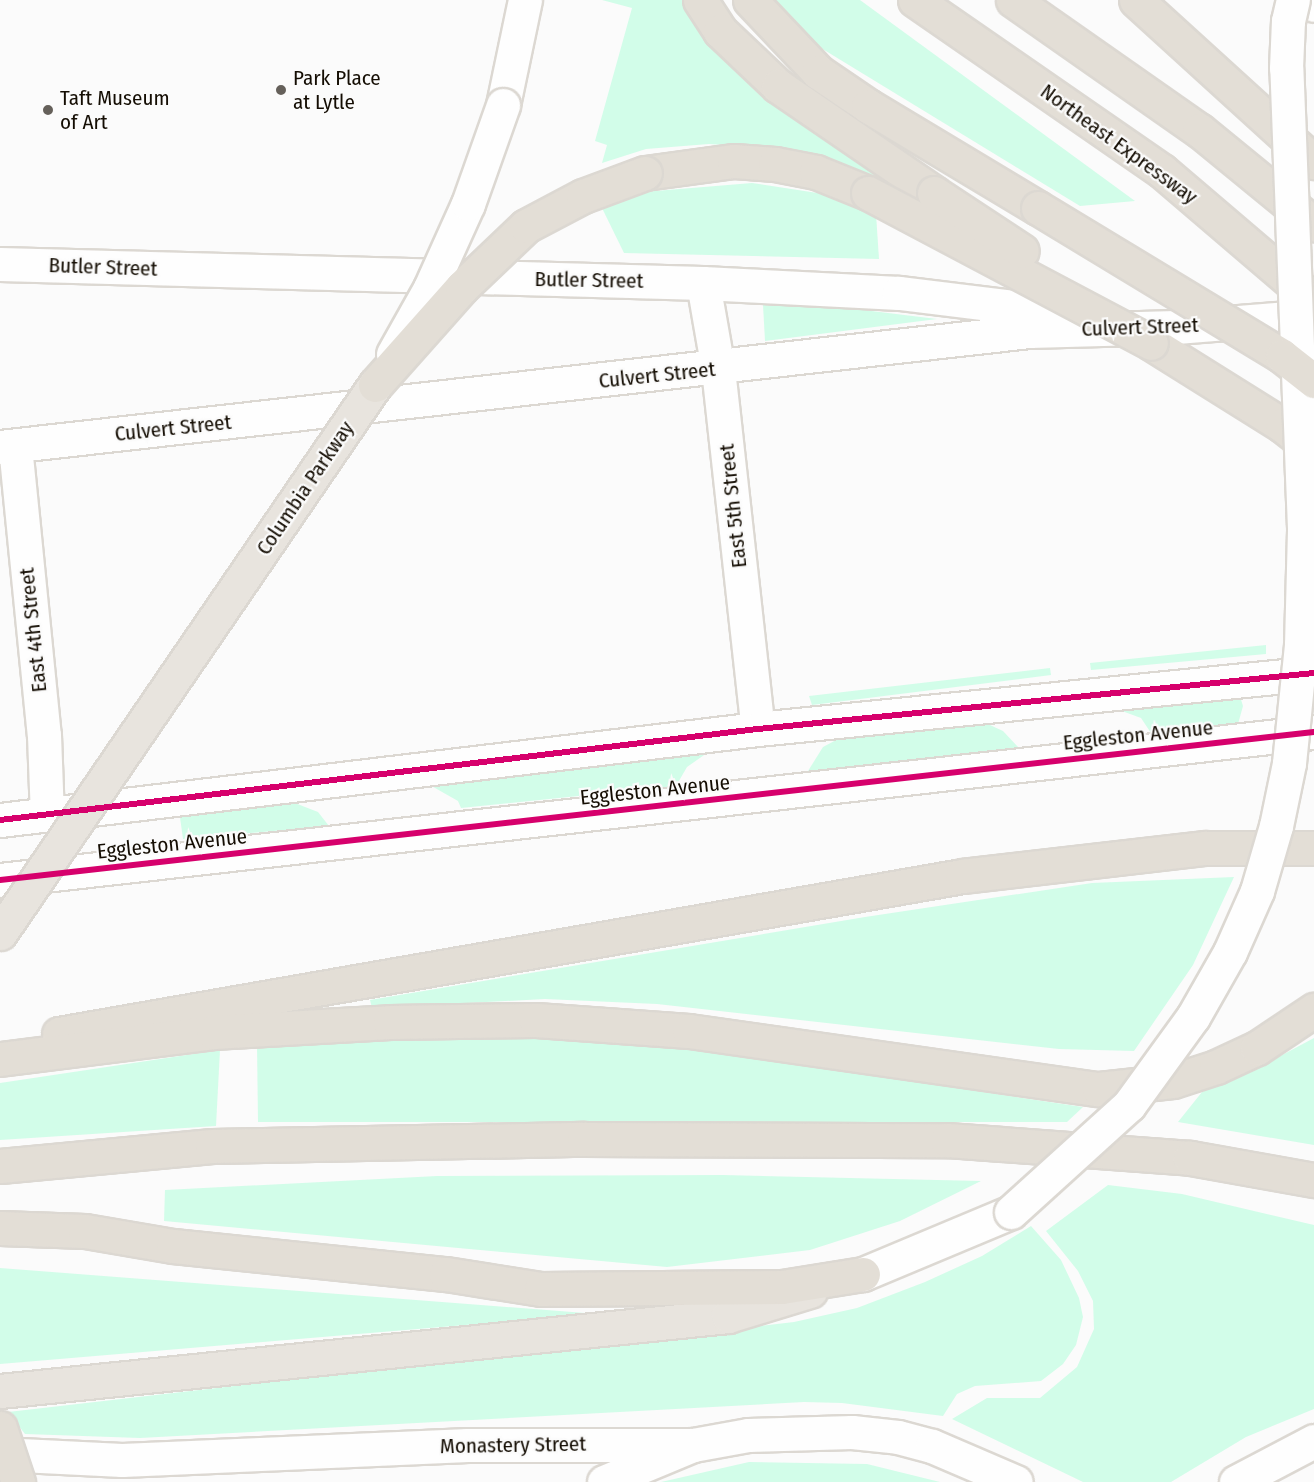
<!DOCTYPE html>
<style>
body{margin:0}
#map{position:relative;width:1314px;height:1482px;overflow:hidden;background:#fbfbfb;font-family:"Fira Sans Condensed",sans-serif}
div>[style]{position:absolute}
.green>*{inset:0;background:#d2fde9}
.roads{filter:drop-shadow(2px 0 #dcd8d2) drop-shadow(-2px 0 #dcd8d2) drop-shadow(0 2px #dcd8d2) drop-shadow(0 -2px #dcd8d2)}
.minor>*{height:33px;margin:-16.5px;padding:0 16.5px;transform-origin:16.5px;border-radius:16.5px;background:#fefefe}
.tertiary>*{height:33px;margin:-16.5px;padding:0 16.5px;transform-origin:16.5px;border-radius:16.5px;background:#fefefe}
.secondary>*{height:33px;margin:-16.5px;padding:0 16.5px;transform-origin:16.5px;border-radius:16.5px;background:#fefefe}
.trunk>*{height:33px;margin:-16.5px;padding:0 16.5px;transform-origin:16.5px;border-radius:16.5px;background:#e8e4de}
.motorway>*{height:33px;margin:-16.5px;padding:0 16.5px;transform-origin:16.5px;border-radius:16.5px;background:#e3ded6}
.bridges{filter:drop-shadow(2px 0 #dcd8d2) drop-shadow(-2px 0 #dcd8d2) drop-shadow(0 2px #dcd8d2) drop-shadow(0 -2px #dcd8d2)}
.secondary-bridge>*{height:33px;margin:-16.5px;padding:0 16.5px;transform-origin:16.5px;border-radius:16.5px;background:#fefefe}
.trunk-bridge>*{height:33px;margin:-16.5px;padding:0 16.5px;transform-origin:16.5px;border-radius:16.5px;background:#e8e4de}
.motorway-bridge>*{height:33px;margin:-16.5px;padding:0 16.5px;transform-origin:16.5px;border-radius:16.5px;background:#e3ded6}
.cycleway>*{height:6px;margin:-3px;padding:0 3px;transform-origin:3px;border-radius:3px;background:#d6006c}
.dots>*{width:16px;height:16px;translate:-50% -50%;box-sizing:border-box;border:3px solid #fbfbfb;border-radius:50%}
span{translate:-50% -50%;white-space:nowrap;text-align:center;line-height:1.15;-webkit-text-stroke:4.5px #fbfbfb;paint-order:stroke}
.poi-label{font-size:21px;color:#140d03}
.left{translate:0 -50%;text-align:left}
.street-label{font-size:21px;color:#140d03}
</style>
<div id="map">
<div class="green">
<div style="clip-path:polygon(602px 0,682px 0,720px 47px,881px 173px,876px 180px,781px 149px,709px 144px,646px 149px,602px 163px,607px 145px,595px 141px,632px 8px)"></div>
<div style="clip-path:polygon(771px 0,860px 0,1135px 201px,1080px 206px,816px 45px)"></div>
<div style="clip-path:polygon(752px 183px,824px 194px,876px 214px,879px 259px,624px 253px,601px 206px,643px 192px)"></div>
<div style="clip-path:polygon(763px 305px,847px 308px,937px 319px,765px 341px)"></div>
<div style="clip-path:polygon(1266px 645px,1266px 654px,1091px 670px,1090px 663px)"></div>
<div style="clip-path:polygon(1050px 668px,1051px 675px,812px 705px,809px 696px)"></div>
<div style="clip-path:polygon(1239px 693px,1243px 706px,1238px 724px,1151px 733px,1141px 718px,1111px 707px)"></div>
<div style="clip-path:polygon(979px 720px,1003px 731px,1019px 748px,808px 771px,823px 747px,840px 738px)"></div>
<div style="clip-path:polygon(707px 753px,687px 767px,676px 786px,461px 808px,458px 801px,428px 784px)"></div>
<div style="clip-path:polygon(287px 800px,318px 812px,329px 826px,183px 839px,179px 810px)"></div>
<div style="clip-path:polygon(1234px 877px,1193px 965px,1134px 1051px,1059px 1049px,657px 1004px,545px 999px,372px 1008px,370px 1000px,865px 917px,1092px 883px)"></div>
<div style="clip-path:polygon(438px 1032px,568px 1036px,685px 1047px,1083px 1107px,1067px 1122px,258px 1122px,257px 1045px)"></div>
<div style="clip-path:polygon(1314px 1038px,1314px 1145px,1178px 1122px,1202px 1092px,1256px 1069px)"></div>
<div style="clip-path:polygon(220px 1050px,216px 1126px,0 1140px,0 1083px)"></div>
<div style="clip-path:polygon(723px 1175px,981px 1181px,900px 1221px,810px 1250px,667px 1267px,164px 1221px,165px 1190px,437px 1176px)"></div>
<div style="clip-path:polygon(1108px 1185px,1182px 1194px,1314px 1225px,1314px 1409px,1246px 1437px,1171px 1482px,1083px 1482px,952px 1419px,987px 1398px,1040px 1398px,1077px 1367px,1094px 1329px,1093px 1301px,1078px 1271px,1046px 1231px)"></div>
<div style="clip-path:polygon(1031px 1226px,1061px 1260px,1079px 1298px,1083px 1317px,1076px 1345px,1063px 1364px,1041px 1381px,975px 1386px,957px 1394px,943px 1416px,842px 1403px,804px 1402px,140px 1438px,25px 1434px,8px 1412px,794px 1322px,857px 1308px,925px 1282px,982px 1256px)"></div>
<div style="clip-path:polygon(0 1268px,598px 1314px,0 1364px)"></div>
<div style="clip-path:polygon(749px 1462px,867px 1464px,940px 1482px,661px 1482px)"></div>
</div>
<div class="roads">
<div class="minor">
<div style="left:1310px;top:0;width:6px;rotate:51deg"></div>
<div style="left:0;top:264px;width:703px;rotate:1.55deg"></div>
<div style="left:703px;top:283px;width:196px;rotate:2.9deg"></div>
<div style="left:899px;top:293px;width:172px;rotate:7deg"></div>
<div style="left:703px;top:283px;width:87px;rotate:80.1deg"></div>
<div style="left:718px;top:369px;width:362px;rotate:83.7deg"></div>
<div style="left:15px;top:446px;width:290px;rotate:84.3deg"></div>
<div style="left:44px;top:735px;width:80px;rotate:87.9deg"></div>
<div style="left:0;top:447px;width:1036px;rotate:-6.43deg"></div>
<div style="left:1029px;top:331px;width:147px;rotate:-1.6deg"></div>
<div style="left:1176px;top:327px;width:138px;rotate:-4.6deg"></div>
<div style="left:604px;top:1482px;width:96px;rotate:-22.6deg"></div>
</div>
<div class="tertiary">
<div style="left:0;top:1454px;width:122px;rotate:2.8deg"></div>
<div style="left:122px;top:1460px;width:346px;rotate:-2.5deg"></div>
<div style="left:468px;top:1445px;width:225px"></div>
<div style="left:693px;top:1445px;width:56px;rotate:-10.3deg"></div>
<div style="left:748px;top:1435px;width:104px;rotate:-1.7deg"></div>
<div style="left:852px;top:1432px;width:46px;rotate:6.2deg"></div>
<div style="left:898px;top:1437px;width:35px;rotate:15deg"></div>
<div style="left:932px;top:1446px;width:91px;rotate:23.2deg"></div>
<div style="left:1236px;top:1482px;width:88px;rotate:-27.7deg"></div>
</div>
<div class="secondary">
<div style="left:503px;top:105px;width:107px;rotate:-78.2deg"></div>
<div style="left:0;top:820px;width:763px;rotate:-6.85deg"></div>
<div style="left:758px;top:729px;width:559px;rotate:-5.75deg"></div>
<div style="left:0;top:880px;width:1322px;rotate:-6.43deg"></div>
<div style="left:863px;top:1274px;width:160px;rotate:-22.7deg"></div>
</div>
<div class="trunk">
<div style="left:0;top:1391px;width:732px;rotate:-5.88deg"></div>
<div style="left:728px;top:1316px;width:86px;rotate:-17deg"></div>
</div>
<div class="motorway">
<div style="left:700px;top:0;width:37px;rotate:57deg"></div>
<div style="left:720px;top:31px;width:80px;rotate:43.5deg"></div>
<div style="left:778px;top:86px;width:189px;rotate:34.4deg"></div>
<div style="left:750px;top:0;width:99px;rotate:46.6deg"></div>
<div style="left:818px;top:72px;width:60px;rotate:34.2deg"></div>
<div style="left:868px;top:106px;width:198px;rotate:31deg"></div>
<div style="left:915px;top:0;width:300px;rotate:34.7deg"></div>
<div style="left:1162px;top:171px;width:200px;rotate:40.5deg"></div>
<div style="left:1013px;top:0;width:227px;rotate:35deg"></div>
<div style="left:1199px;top:130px;width:149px;rotate:39.3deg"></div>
<div style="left:1136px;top:0;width:241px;rotate:42.3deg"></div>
<div style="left:645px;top:173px;width:90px;rotate:-7.7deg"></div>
<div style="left:734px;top:161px;width:41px;rotate:4.2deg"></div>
<div style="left:775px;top:164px;width:42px;rotate:11deg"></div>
<div style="left:816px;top:172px;width:56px;rotate:22deg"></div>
<div style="left:1151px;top:343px;width:155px;rotate:32deg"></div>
<div style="left:1282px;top:425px;width:41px;rotate:38deg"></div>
<div style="left:59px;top:1034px;width:917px;rotate:-9.92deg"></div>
<div style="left:962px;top:876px;width:245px;rotate:-6.6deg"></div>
<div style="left:1205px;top:848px;width:109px"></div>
<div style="left:0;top:1059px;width:215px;rotate:-7.2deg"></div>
<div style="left:213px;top:1032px;width:177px;rotate:-3.2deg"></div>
<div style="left:390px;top:1022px;width:146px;rotate:-0.8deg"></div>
<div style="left:536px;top:1020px;width:153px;rotate:4.1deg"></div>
<div style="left:689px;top:1031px;width:414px;rotate:8.1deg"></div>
<div style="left:1099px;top:1089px;width:74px;rotate:-6.2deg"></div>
<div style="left:1173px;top:1081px;width:45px;rotate:-18deg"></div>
<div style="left:1216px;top:1067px;width:45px;rotate:-24.9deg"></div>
<div style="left:1257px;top:1048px;width:69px;rotate:-33.7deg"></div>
<div style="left:0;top:1166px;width:213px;rotate:-5.4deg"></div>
<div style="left:212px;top:1146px;width:372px;rotate:-1.1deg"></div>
<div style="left:584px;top:1139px;width:363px;rotate:0.2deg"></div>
<div style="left:947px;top:1140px;width:244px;rotate:4.2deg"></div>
<div style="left:1190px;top:1158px;width:126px;rotate:10.1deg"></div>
<div style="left:0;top:1228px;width:85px;rotate:2deg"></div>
<div style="left:85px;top:1231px;width:89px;rotate:9.7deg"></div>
<div style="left:173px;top:1246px;width:274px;rotate:5.9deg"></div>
<div style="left:446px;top:1274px;width:96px;rotate:9deg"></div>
<div style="left:541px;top:1289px;width:241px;rotate:-0.5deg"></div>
<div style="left:782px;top:1287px;width:82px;rotate:-9.1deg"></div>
</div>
</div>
<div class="bridges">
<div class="secondary-bridge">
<div style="left:393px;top:354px;width:76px;rotate:-60.7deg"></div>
<div style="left:430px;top:288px;width:92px;rotate:-65.7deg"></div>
<div style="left:468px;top:204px;width:105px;rotate:-70.5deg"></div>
<div style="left:1011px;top:1212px;width:159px;rotate:-42.2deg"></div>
<div style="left:1129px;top:1105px;width:109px;rotate:-54deg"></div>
<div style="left:1193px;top:1017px;width:75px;rotate:-60.4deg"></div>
<div style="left:1230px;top:952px;width:67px;rotate:-66.1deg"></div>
<div style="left:1257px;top:891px;width:68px;rotate:-73.7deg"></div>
<div style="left:1276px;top:826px;width:64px;rotate:-78.3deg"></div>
<div style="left:1289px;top:763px;width:119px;rotate:-84.2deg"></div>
<div style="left:1301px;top:645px;width:117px;rotate:-88.5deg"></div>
<div style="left:1304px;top:528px;width:460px;rotate:-92.2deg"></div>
<div style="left:1286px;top:68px;width:47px;rotate:-87.6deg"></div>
<div style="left:1288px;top:21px;width:22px;rotate:-77deg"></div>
</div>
<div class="trunk-bridge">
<div style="left:0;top:933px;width:664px;rotate:-55.62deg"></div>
</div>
<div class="motorway-bridge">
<div style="left:868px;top:193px;width:320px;rotate:27.9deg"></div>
<div style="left:934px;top:193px;width:105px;rotate:33.4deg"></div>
<div style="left:1038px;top:208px;width:285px;rotate:31.2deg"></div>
<div style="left:1282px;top:356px;width:41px;rotate:38deg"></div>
<div style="left:375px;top:385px;width:131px;rotate:-48.4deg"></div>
<div style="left:462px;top:287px;width:88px;rotate:-43.6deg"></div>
<div style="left:526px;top:226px;width:64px;rotate:-27.8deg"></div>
<div style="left:583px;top:196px;width:66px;rotate:-20.4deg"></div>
<div style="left:0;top:1428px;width:57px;rotate:71.6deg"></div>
</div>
</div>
<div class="cycleway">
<div style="left:0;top:820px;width:763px;rotate:-6.85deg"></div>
<div style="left:758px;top:729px;width:559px;rotate:-5.75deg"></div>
<div style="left:0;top:880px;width:1322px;rotate:-6.43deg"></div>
</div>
<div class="dots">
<div style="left:281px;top:90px;background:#65605a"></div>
<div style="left:48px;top:110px;background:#65605a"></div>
</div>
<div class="poi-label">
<span class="left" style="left:293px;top:90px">Park Place<br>at Lytle</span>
<span class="left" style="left:60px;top:110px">Taft Museum<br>of Art</span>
</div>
<div class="street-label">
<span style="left:1119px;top:144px;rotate:36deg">Northeast Expressway</span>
<span style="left:103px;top:267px;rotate:2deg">Butler Street</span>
<span style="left:589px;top:280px;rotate:1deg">Butler Street</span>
<span style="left:1140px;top:327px;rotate:-2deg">Culvert Street</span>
<span style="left:657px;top:375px;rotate:-6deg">Culvert Street</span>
<span style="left:173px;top:428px;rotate:-6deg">Culvert Street</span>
<span style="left:305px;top:488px;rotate:-56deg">Columbia Parkway</span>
<span style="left:733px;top:506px;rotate:-96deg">East 5th Street</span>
<span style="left:33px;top:630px;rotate:-96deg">East 4th Street</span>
<span style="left:1138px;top:735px;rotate:-6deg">Eggleston Avenue</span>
<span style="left:655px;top:790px;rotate:-6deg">Eggleston Avenue</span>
<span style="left:172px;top:844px;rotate:-6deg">Eggleston Avenue</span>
<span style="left:513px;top:1445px;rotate:-1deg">Monastery Street</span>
</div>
</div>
